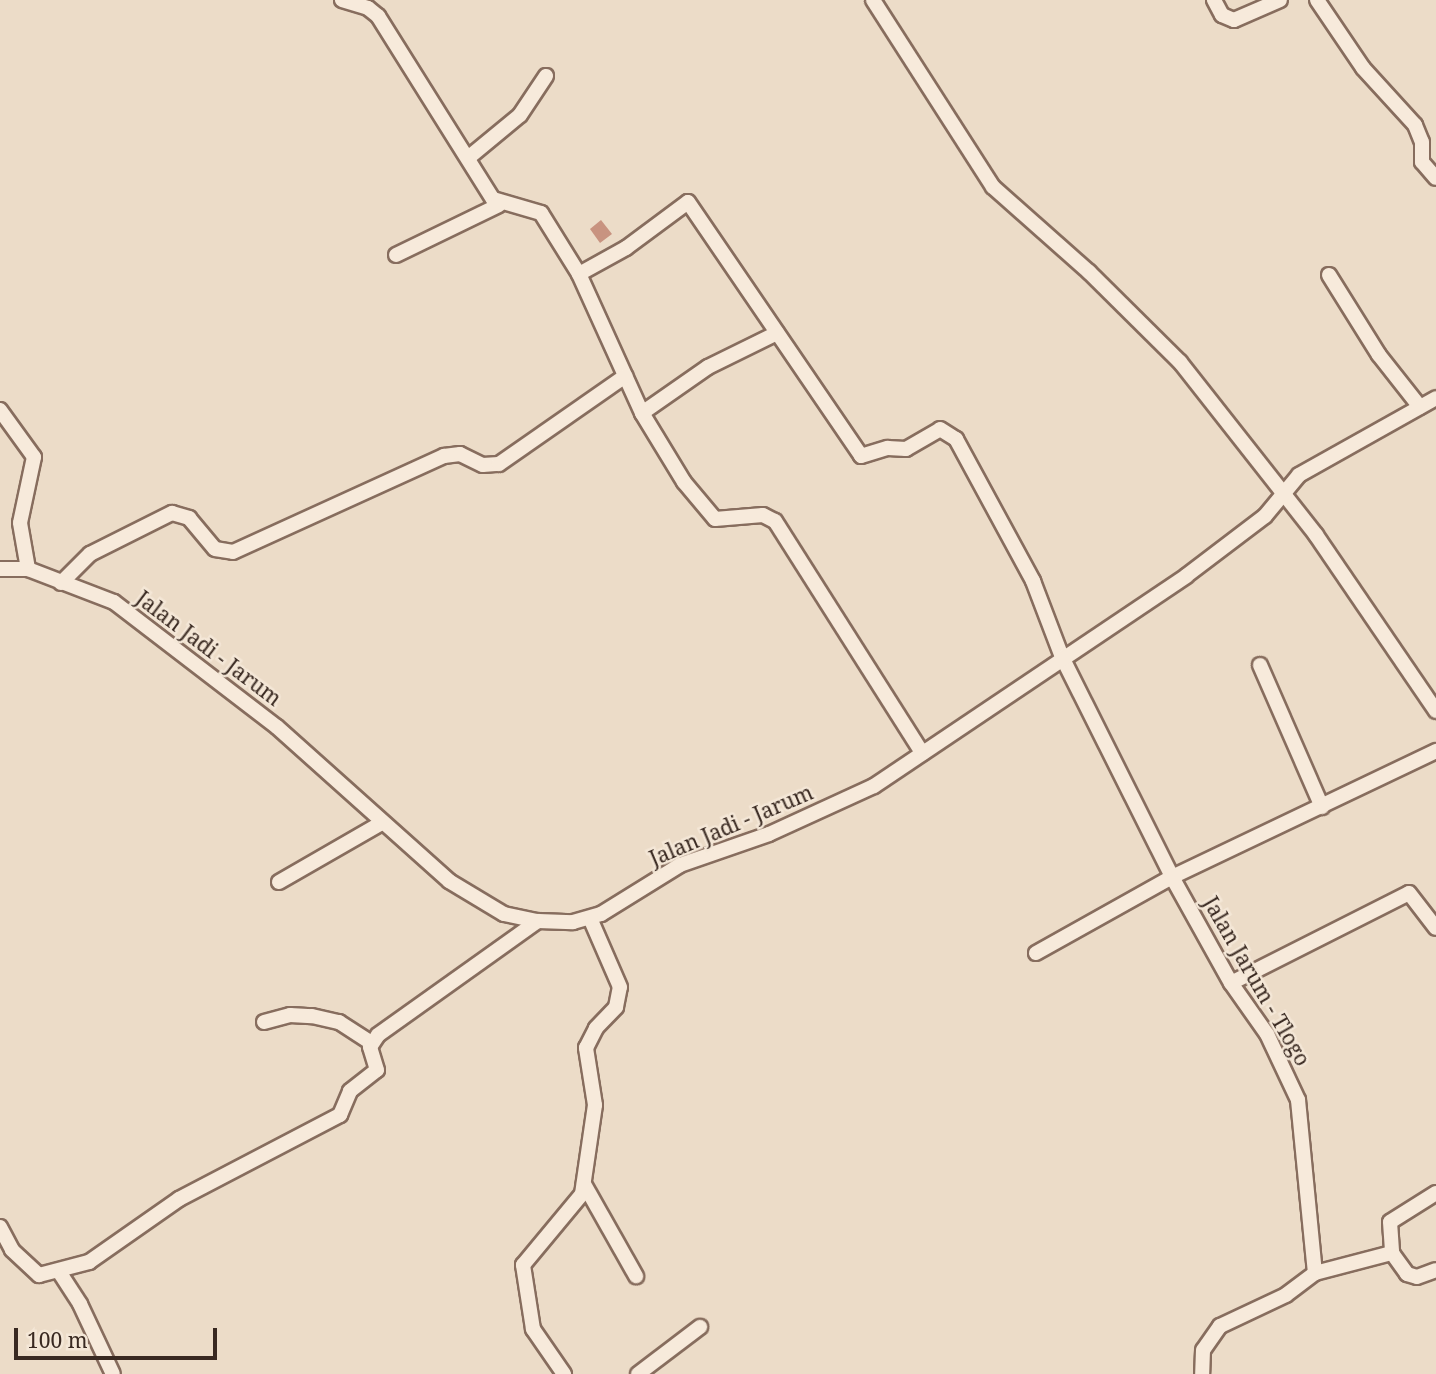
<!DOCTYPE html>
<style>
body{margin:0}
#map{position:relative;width:1436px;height:1374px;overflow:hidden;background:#ecdcc8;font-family:"Noto Serif",serif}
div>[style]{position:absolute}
.building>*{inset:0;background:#c89380}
.roads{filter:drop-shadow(2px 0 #876d5e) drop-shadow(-2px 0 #876d5e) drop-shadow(0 2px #876d5e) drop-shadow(0 -2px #876d5e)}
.minor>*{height:14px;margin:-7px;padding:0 7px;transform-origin:7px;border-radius:7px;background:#f7eadb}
span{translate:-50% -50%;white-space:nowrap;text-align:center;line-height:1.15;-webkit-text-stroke:5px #f4e7d7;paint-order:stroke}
.street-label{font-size:21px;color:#392921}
.scale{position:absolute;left:14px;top:1328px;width:203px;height:32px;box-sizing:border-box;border:4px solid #392921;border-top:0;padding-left:9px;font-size:21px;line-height:24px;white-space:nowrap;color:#392921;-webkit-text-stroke:5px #f4e7d7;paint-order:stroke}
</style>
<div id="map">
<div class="building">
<div style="clip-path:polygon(601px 220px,612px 234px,600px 243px,590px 229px)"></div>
</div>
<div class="roads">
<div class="minor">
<div style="left:342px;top:0;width:27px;rotate:17deg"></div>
<div style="left:368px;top:8px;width:13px;rotate:39deg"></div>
<div style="left:378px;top:16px;width:216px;rotate:57.9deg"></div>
<div style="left:493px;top:199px;width:50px;rotate:16.3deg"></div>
<div style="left:541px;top:213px;width:72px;rotate:58.1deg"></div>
<div style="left:579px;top:274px;width:153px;rotate:65.6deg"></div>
<div style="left:642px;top:413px;width:81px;rotate:58.7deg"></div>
<div style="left:684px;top:482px;width:48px;rotate:50deg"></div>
<div style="left:715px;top:519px;width:48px;rotate:-4.8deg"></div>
<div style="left:763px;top:515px;width:13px;rotate:27deg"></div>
<div style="left:775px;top:521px;width:275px;rotate:57.6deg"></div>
<div style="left:873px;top:0;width:222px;rotate:57.3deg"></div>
<div style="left:993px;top:187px;width:128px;rotate:41.5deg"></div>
<div style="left:1089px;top:272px;width:128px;rotate:44.7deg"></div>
<div style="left:1180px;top:362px;width:220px;rotate:51.8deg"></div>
<div style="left:1316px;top:535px;width:213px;rotate:55.7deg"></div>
<div style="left:1214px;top:0;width:17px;rotate:62deg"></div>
<div style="left:1222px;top:15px;width:13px;rotate:23deg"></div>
<div style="left:1234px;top:20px;width:50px;rotate:-23.5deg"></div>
<div style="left:1317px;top:0;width:82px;rotate:55.9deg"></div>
<div style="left:1363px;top:68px;width:77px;rotate:47.6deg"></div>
<div style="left:1415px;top:125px;width:18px;rotate:68deg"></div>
<div style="left:1422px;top:142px;width:20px;rotate:90deg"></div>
<div style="left:1422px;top:162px;width:21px;rotate:49deg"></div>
<div style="left:468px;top:158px;width:67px;rotate:-39.6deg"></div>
<div style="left:520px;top:115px;width:47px;rotate:-56.3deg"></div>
<div style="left:396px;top:255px;width:114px;rotate:-25.9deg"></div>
<div style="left:579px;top:274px;width:54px;rotate:-29deg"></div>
<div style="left:626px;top:248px;width:77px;rotate:-36.6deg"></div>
<div style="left:688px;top:202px;width:307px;rotate:55.7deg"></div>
<div style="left:861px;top:456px;width:28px;rotate:-17deg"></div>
<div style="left:888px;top:448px;width:18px;rotate:3deg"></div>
<div style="left:906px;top:449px;width:39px;rotate:-30deg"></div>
<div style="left:940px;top:429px;width:19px;rotate:32deg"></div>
<div style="left:956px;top:439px;width:162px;rotate:61.5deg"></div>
<div style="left:1033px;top:581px;width:81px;rotate:69.1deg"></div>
<div style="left:1062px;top:657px;width:246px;rotate:63.4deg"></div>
<div style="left:1172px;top:877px;width:121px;rotate:60.9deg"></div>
<div style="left:1231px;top:983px;width:62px;rotate:54.8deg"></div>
<div style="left:1267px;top:1034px;width:73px;rotate:64.8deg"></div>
<div style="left:1298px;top:1100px;width:174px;rotate:84.4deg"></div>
<div style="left:1315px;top:1273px;width:36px;rotate:143deg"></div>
<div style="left:1286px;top:1295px;width:73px;rotate:154.8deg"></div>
<div style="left:1220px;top:1326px;width:29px;rotate:125deg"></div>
<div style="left:1203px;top:1350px;width:24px;rotate:92deg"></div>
<div style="left:1329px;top:275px;width:94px;rotate:58deg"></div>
<div style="left:1379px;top:355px;width:66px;rotate:51.7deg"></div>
<div style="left:0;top:410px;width:58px;rotate:54.1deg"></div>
<div style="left:34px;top:457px;width:67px;rotate:102deg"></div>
<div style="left:20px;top:523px;width:47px;rotate:80.1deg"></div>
<div style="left:642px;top:413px;width:80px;rotate:-34.9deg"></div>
<div style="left:708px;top:367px;width:77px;rotate:-26.2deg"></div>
<div style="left:0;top:569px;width:28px"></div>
<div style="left:28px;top:569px;width:92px;rotate:21deg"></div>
<div style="left:114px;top:602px;width:205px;rotate:37.5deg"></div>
<div style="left:277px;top:727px;width:231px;rotate:41.8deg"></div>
<div style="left:449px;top:881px;width:64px;rotate:31deg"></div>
<div style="left:504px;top:914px;width:35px;rotate:12deg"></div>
<div style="left:538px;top:921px;width:35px;rotate:2deg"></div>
<div style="left:573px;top:922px;width:29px;rotate:-16deg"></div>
<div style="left:601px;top:914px;width:93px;rotate:-31.8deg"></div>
<div style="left:680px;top:865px;width:94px;rotate:-19.2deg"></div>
<div style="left:769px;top:834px;width:115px;rotate:-24.6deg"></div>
<div style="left:874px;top:786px;width:376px;rotate:-33.9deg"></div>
<div style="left:1186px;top:576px;width:99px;rotate:-37.2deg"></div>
<div style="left:1265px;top:516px;width:53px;rotate:-50.3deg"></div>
<div style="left:1299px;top:475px;width:157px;rotate:-29.3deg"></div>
<div style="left:61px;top:583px;width:41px;rotate:-45deg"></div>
<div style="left:90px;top:554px;width:92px;rotate:-26.6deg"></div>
<div style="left:172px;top:513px;width:18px;rotate:16deg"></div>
<div style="left:189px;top:518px;width:40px;rotate:50deg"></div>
<div style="left:215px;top:549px;width:18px;rotate:9deg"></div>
<div style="left:233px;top:552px;width:232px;rotate:-24.5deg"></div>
<div style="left:444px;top:456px;width:16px;rotate:-7deg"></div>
<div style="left:460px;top:454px;width:25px;rotate:26deg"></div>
<div style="left:483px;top:465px;width:16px;rotate:-4deg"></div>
<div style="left:499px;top:464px;width:154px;rotate:-34.9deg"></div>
<div style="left:1260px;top:665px;width:155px;rotate:66.4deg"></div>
<div style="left:279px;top:882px;width:116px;rotate:-29.9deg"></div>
<div style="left:1036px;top:953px;width:156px;rotate:-29.2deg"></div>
<div style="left:1172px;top:877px;width:293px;rotate:-25.5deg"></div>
<div style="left:1231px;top:983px;width:199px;rotate:-26.8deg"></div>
<div style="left:1409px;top:893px;width:44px;rotate:52.4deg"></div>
<div style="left:264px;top:1022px;width:27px;rotate:-15deg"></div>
<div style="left:290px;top:1015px;width:22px;rotate:3deg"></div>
<div style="left:312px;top:1016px;width:28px;rotate:13deg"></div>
<div style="left:339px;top:1022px;width:38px;rotate:33deg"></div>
<div style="left:584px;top:1184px;width:106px;rotate:60.5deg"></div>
<div style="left:1436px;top:1193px;width:54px;rotate:147.8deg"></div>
<div style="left:1390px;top:1222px;width:31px;rotate:86deg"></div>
<div style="left:1392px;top:1253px;width:26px;rotate:54deg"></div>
<div style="left:1407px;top:1274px;width:10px;rotate:17deg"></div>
<div style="left:1417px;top:1277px;width:20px;rotate:-20deg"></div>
<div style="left:0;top:1227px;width:26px;rotate:62deg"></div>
<div style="left:12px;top:1250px;width:37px;rotate:43deg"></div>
<div style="left:39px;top:1275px;width:52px;rotate:-14.6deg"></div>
<div style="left:89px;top:1262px;width:110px;rotate:-35deg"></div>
<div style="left:179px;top:1199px;width:182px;rotate:-27.6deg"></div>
<div style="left:340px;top:1115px;width:26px;rotate:-67deg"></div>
<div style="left:350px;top:1091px;width:34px;rotate:-38deg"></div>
<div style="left:377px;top:1070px;width:24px;rotate:-107deg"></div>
<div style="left:370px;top:1047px;width:14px;rotate:-56deg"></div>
<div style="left:378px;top:1035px;width:196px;rotate:-35.5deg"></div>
<div style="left:60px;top:1273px;width:37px;rotate:57deg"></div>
<div style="left:80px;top:1304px;width:77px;rotate:64.8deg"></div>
<div style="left:1315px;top:1273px;width:80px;rotate:-14.6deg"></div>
<div style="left:564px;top:1374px;width:55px;rotate:-124.6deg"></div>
<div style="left:533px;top:1329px;width:65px;rotate:-98.9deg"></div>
<div style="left:523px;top:1265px;width:92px;rotate:-50.3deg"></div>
<div style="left:582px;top:1194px;width:90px;rotate:-81.7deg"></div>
<div style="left:595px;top:1105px;width:58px;rotate:-99deg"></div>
<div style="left:586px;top:1048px;width:22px;rotate:-63deg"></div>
<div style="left:596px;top:1028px;width:29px;rotate:-46deg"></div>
<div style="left:616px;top:1007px;width:20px;rotate:-79deg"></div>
<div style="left:620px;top:987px;width:75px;rotate:-113.5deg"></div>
<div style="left:638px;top:1374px;width:78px;rotate:-37.2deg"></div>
</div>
</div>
<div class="street-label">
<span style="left:209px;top:648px;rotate:37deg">Jalan Jadi - Jarum</span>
<span style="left:731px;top:825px;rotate:-23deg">Jalan Jadi - Jarum</span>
<span style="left:1257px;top:981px;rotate:60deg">Jalan Jarum - Tlogo</span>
</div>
<div class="scale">100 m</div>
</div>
